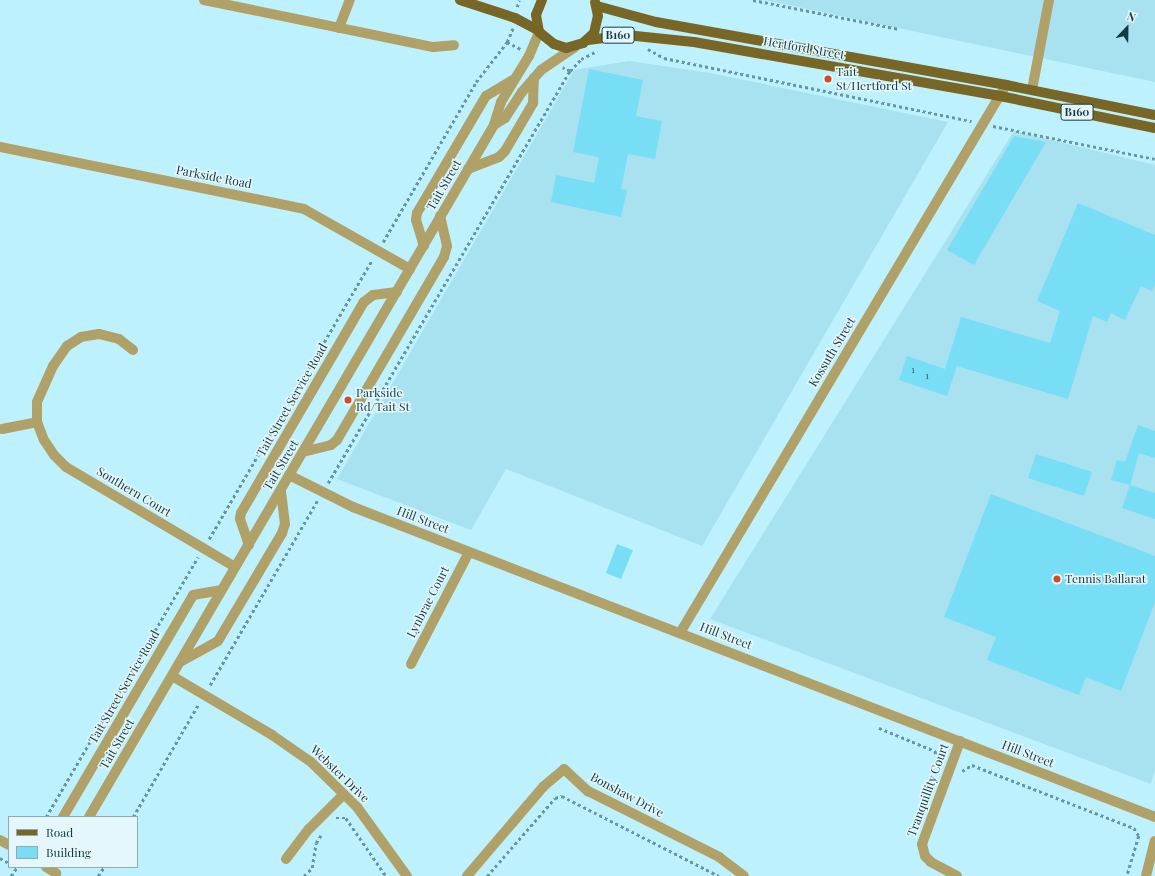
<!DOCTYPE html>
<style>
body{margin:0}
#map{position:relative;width:1155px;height:876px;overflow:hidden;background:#bdf1fe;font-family:"Playfair Display",serif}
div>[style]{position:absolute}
.built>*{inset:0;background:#a8e1f0}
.building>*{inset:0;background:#77def6}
.path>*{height:2.5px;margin-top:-1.25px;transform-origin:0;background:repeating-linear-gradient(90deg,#6796a0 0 3px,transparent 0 6px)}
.minor>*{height:10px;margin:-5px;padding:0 5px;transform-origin:5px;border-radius:5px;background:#b0a169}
.major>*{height:10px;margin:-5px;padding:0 5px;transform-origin:5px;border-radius:5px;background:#776625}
.dots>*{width:11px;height:11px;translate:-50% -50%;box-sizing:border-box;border:2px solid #e6f7fc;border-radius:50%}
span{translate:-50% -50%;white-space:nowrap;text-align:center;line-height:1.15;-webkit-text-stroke:3px #e6f7fc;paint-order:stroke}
.number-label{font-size:10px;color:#2a636f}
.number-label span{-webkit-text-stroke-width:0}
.shield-label span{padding:1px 3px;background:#e6f7fc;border:1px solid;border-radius:3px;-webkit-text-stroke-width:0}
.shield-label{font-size:11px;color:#113a42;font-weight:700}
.street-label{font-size:12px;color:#113a42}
.poi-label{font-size:12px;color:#113a42}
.left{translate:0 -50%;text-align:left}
.legend{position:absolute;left:8px;top:816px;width:130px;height:52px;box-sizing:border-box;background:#e6f7fc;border:1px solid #91abb2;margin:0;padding:5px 7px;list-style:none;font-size:12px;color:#113a42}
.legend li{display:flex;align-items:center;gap:8px;height:20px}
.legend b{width:20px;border:1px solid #91abb2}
.north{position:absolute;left:1107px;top:8px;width:40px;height:40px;-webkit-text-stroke:3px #e6f7fc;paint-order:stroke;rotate:22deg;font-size:11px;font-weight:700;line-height:16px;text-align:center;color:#113a42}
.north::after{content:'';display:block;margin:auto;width:14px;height:18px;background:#113a42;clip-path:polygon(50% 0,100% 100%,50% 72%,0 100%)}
</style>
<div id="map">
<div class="built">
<div style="clip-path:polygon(765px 0,1155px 0,1155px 82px)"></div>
<div style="clip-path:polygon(629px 61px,710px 73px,948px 122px,702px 546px,506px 469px,471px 530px,337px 479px,574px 70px)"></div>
<div style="clip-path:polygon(1014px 131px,1155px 165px,1155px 769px,1151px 784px,710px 619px)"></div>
</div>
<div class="building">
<div style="clip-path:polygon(589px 69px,643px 80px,636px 116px,662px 121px,655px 159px,628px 154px,621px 189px,627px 190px,621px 217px,551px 202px,556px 175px,594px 183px,599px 157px,573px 152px)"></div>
<div style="clip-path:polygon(1014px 136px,1046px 142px,974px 265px,947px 250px)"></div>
<div style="clip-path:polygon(1078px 203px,1155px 235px,1155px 285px,1152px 291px,1141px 286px,1125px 320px,1111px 313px,1107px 322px,1093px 316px,1068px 399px,957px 366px,947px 396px,899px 380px,907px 356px,945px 369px,961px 317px,1050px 343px,1060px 311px,1037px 301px)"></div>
<div style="clip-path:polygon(1138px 425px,1155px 431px,1155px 458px,1139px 453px,1130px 485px,1111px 480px,1117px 460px,1125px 462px)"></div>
<div style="clip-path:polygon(1036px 454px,1092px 472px,1084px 496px,1028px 478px)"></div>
<div style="clip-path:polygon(1130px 485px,1155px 493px,1155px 519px,1122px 508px)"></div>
<div style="clip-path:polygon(991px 494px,1155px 556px,1155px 602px,1121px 691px,1086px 677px,1079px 695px,987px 660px,996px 637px,944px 617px)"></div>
<div style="clip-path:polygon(617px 544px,633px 550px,621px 579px,606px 573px)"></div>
</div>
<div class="path">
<div style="left:753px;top:0;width:149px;rotate:11.2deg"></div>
<div style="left:517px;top:7px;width:7px;rotate:-74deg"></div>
<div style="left:507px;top:42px;width:16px;rotate:27deg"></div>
<div style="left:648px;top:49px;width:18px;rotate:29deg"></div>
<div style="left:664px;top:58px;width:314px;rotate:11.6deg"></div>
<div style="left:570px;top:71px;width:16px;rotate:-47deg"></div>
<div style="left:581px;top:59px;width:18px;rotate:-27deg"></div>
<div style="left:993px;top:126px;width:165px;rotate:11.5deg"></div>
<div style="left:383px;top:242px;width:185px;rotate:-59.8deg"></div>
<div style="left:476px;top:82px;width:51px;rotate:-52.2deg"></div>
<div style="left:507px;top:42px;width:15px;rotate:-67deg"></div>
<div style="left:328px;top:483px;width:478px;rotate:-59.6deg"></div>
<div style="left:570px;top:71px;width:8px;rotate:-157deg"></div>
<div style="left:209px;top:539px;width:323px;rotate:-59.7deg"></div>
<div style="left:210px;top:685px;width:213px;rotate:-59.8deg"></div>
<div style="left:879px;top:728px;width:61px;rotate:22.3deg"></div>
<div style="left:935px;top:751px;width:10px;rotate:66deg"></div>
<div style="left:939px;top:760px;width:4px;rotate:124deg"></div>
<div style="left:937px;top:763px;width:3px;rotate:18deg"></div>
<div style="left:962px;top:771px;width:12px;rotate:-31deg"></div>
<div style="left:972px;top:765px;width:174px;rotate:21.3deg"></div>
<div style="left:1134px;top:828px;width:9px;rotate:58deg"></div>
<div style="left:1139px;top:836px;width:42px;rotate:106.7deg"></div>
<div style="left:46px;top:817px;width:301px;rotate:-59.7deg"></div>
<div style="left:133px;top:817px;width:132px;rotate:-59.9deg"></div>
<div style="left:336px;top:818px;width:10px"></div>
<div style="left:346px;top:818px;width:70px;rotate:55.4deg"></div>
<div style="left:0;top:858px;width:10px;rotate:29deg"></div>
<div style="left:11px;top:876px;width:11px;rotate:-56deg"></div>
<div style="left:98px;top:876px;width:11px;rotate:-56deg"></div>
<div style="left:304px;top:876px;width:11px;rotate:-45deg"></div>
<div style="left:312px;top:868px;width:25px;rotate:-81deg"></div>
<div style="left:316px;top:843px;width:9px;rotate:-58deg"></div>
<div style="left:487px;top:876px;width:103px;rotate:-48.9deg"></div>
<div style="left:555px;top:798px;width:7px;rotate:-16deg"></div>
<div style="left:562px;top:796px;width:176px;rotate:27deg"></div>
</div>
<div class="minor">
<div style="left:204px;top:0;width:234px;rotate:11.6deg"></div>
<div style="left:433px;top:47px;width:21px;rotate:-5deg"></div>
<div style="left:339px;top:28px;width:30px;rotate:-69deg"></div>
<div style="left:1032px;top:90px;width:92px;rotate:-79.3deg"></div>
<div style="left:494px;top:125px;width:13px;rotate:-32deg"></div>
<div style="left:505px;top:118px;width:31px;rotate:-57deg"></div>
<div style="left:522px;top:92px;width:29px;rotate:-49deg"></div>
<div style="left:541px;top:70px;width:41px;rotate:-34.1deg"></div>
<div style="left:0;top:147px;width:310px;rotate:11.5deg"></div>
<div style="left:304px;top:209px;width:122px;rotate:29.5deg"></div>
<div style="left:468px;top:169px;width:33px;rotate:-21deg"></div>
<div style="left:499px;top:157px;width:8px;rotate:-45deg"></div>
<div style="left:505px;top:151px;width:56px;rotate:-59.7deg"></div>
<div style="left:533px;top:103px;width:25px;rotate:-88deg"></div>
<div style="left:424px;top:246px;width:27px;rotate:-107deg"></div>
<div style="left:416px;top:220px;width:7px;rotate:-82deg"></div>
<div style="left:417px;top:213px;width:136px;rotate:-59.5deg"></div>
<div style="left:486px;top:96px;width:31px;rotate:-31deg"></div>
<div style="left:133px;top:350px;width:18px;rotate:-142deg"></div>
<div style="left:119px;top:339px;width:21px;rotate:-166deg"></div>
<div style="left:99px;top:334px;width:18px;rotate:171deg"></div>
<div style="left:81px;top:337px;width:17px;rotate:147deg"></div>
<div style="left:67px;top:346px;width:24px;rotate:125deg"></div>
<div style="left:53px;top:366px;width:39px;rotate:114deg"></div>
<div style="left:37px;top:402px;width:20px;rotate:90deg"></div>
<div style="left:37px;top:422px;width:19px;rotate:69deg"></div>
<div style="left:44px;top:440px;width:18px;rotate:56deg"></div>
<div style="left:54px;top:455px;width:17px;rotate:45deg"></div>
<div style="left:66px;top:467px;width:196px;rotate:30.6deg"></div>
<div style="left:2px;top:429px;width:36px;rotate:-11deg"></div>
<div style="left:303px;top:452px;width:29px;rotate:-14deg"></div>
<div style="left:331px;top:445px;width:8px;rotate:-40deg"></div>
<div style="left:337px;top:440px;width:212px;rotate:-59.7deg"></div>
<div style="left:444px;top:257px;width:11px;rotate:-75deg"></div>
<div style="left:447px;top:246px;width:31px;rotate:-103deg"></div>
<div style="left:289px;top:475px;width:72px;rotate:26.6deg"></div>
<div style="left:353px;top:507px;width:860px;rotate:21.13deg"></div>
<div style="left:249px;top:545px;width:28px;rotate:-109deg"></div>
<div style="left:240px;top:519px;width:6px;rotate:-81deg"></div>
<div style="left:241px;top:513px;width:244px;rotate:-59.8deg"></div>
<div style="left:364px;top:302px;width:11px;rotate:-38deg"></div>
<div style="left:373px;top:295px;width:24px;rotate:-7deg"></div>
<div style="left:680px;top:633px;width:638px;rotate:-59.25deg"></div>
<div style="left:182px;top:661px;width:41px;rotate:-29.1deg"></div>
<div style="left:218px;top:641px;width:126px;rotate:-59.3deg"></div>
<div style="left:282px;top:533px;width:9px;rotate:-72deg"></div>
<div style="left:285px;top:524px;width:33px;rotate:-97deg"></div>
<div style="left:411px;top:664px;width:126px;rotate:-62.6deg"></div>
<div style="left:172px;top:676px;width:116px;rotate:30.5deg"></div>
<div style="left:272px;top:735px;width:47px;rotate:34.7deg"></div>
<div style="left:311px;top:762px;width:64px;rotate:44.4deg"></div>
<div style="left:357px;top:807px;width:85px;rotate:54.1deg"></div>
<div style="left:63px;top:817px;width:257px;rotate:-59.6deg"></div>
<div style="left:193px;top:595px;width:29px;rotate:-10deg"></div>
<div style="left:89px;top:817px;width:802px;rotate:-59.66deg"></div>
<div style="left:494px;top:125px;width:24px;rotate:-73deg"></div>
<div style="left:501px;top:102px;width:54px;rotate:-58.7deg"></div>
<div style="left:529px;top:56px;width:26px;rotate:-67deg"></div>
<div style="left:0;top:840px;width:10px;rotate:29deg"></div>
<div style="left:286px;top:859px;width:38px;rotate:-53deg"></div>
<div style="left:309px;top:829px;width:49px;rotate:-45deg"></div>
<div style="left:46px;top:867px;width:12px;rotate:31deg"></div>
<div style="left:467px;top:876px;width:118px;rotate:-49.5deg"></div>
<div style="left:544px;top:786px;width:26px;rotate:-40deg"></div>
<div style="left:564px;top:769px;width:33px;rotate:43deg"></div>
<div style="left:588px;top:791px;width:147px;rotate:26.7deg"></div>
<div style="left:719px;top:857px;width:31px;rotate:37deg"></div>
<div style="left:957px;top:876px;width:30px;rotate:-152deg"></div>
<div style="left:931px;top:862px;width:8px;rotate:-135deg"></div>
<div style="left:925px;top:856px;width:12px;rotate:-104deg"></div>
<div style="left:922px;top:844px;width:110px;rotate:-69.7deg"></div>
<div style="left:1146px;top:876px;width:36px;rotate:-76deg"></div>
</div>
<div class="major">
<div style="left:460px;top:0;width:58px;rotate:18.1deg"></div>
<div style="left:515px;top:18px;width:26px;rotate:28deg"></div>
<div style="left:542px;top:0;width:16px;rotate:112deg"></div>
<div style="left:536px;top:15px;width:17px;rotate:80deg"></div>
<div style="left:539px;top:32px;width:19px;rotate:39deg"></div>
<div style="left:554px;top:44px;width:13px;rotate:18deg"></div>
<div style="left:566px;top:48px;width:18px;rotate:-16deg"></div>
<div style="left:583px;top:43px;width:15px;rotate:-42deg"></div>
<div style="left:594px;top:33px;width:17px;rotate:-77deg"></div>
<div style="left:598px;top:16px;width:14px;rotate:-102deg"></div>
<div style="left:597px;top:6px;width:61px;rotate:15.2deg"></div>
<div style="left:656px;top:22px;width:356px;rotate:10.2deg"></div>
<div style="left:1006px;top:85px;width:152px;rotate:11.4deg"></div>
<div style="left:588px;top:40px;width:38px;rotate:-7deg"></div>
<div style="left:626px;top:35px;width:68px;rotate:5.9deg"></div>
<div style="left:694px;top:42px;width:311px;rotate:10deg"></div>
<div style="left:1000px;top:96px;width:158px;rotate:11.7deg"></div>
</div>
<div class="dots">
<div style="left:828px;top:79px;background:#d44a28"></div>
<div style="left:348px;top:400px;background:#d44a28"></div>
<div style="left:1057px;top:579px;background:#d44a28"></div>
</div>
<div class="number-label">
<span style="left:913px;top:370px">1</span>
<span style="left:927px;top:376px">1</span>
</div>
<div class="shield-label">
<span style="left:618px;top:35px">B160</span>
<span style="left:1077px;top:112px">B160</span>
</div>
<div class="street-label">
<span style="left:804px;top:48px;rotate:10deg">Hertford Street</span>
<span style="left:214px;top:177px;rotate:11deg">Parkside Road</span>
<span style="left:444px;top:185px;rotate:-60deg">Tait Street</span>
<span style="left:832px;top:352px;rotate:-59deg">Kossuth Street</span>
<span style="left:292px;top:400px;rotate:-60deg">Tait Street Service Road</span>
<span style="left:281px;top:465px;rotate:-59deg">Tait Street</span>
<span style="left:134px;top:492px;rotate:31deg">Southern Court</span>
<span style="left:423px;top:520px;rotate:21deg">Hill Street</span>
<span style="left:428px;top:602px;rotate:-63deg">Lynbrae Court</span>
<span style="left:726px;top:636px;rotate:21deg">Hill Street</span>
<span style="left:124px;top:687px;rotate:-60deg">Tait Street Service Road</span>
<span style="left:117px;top:744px;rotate:-60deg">Tait Street</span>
<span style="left:1028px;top:754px;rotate:21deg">Hill Street</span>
<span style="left:340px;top:774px;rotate:44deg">Webster Drive</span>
<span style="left:928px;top:790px;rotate:-70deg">Tranquillity Court</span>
<span style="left:627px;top:795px;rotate:28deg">Bonshaw Drive</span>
</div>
<div class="poi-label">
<span class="left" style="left:836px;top:79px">Tait<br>St/Hertford St</span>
<span class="left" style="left:356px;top:400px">Parkside<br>Rd/Tait St</span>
<span class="left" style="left:1065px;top:579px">Tennis Ballarat</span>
</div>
<ul class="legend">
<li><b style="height:5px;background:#776625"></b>Road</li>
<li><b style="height:11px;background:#77def6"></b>Building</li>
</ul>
<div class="north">N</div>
</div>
